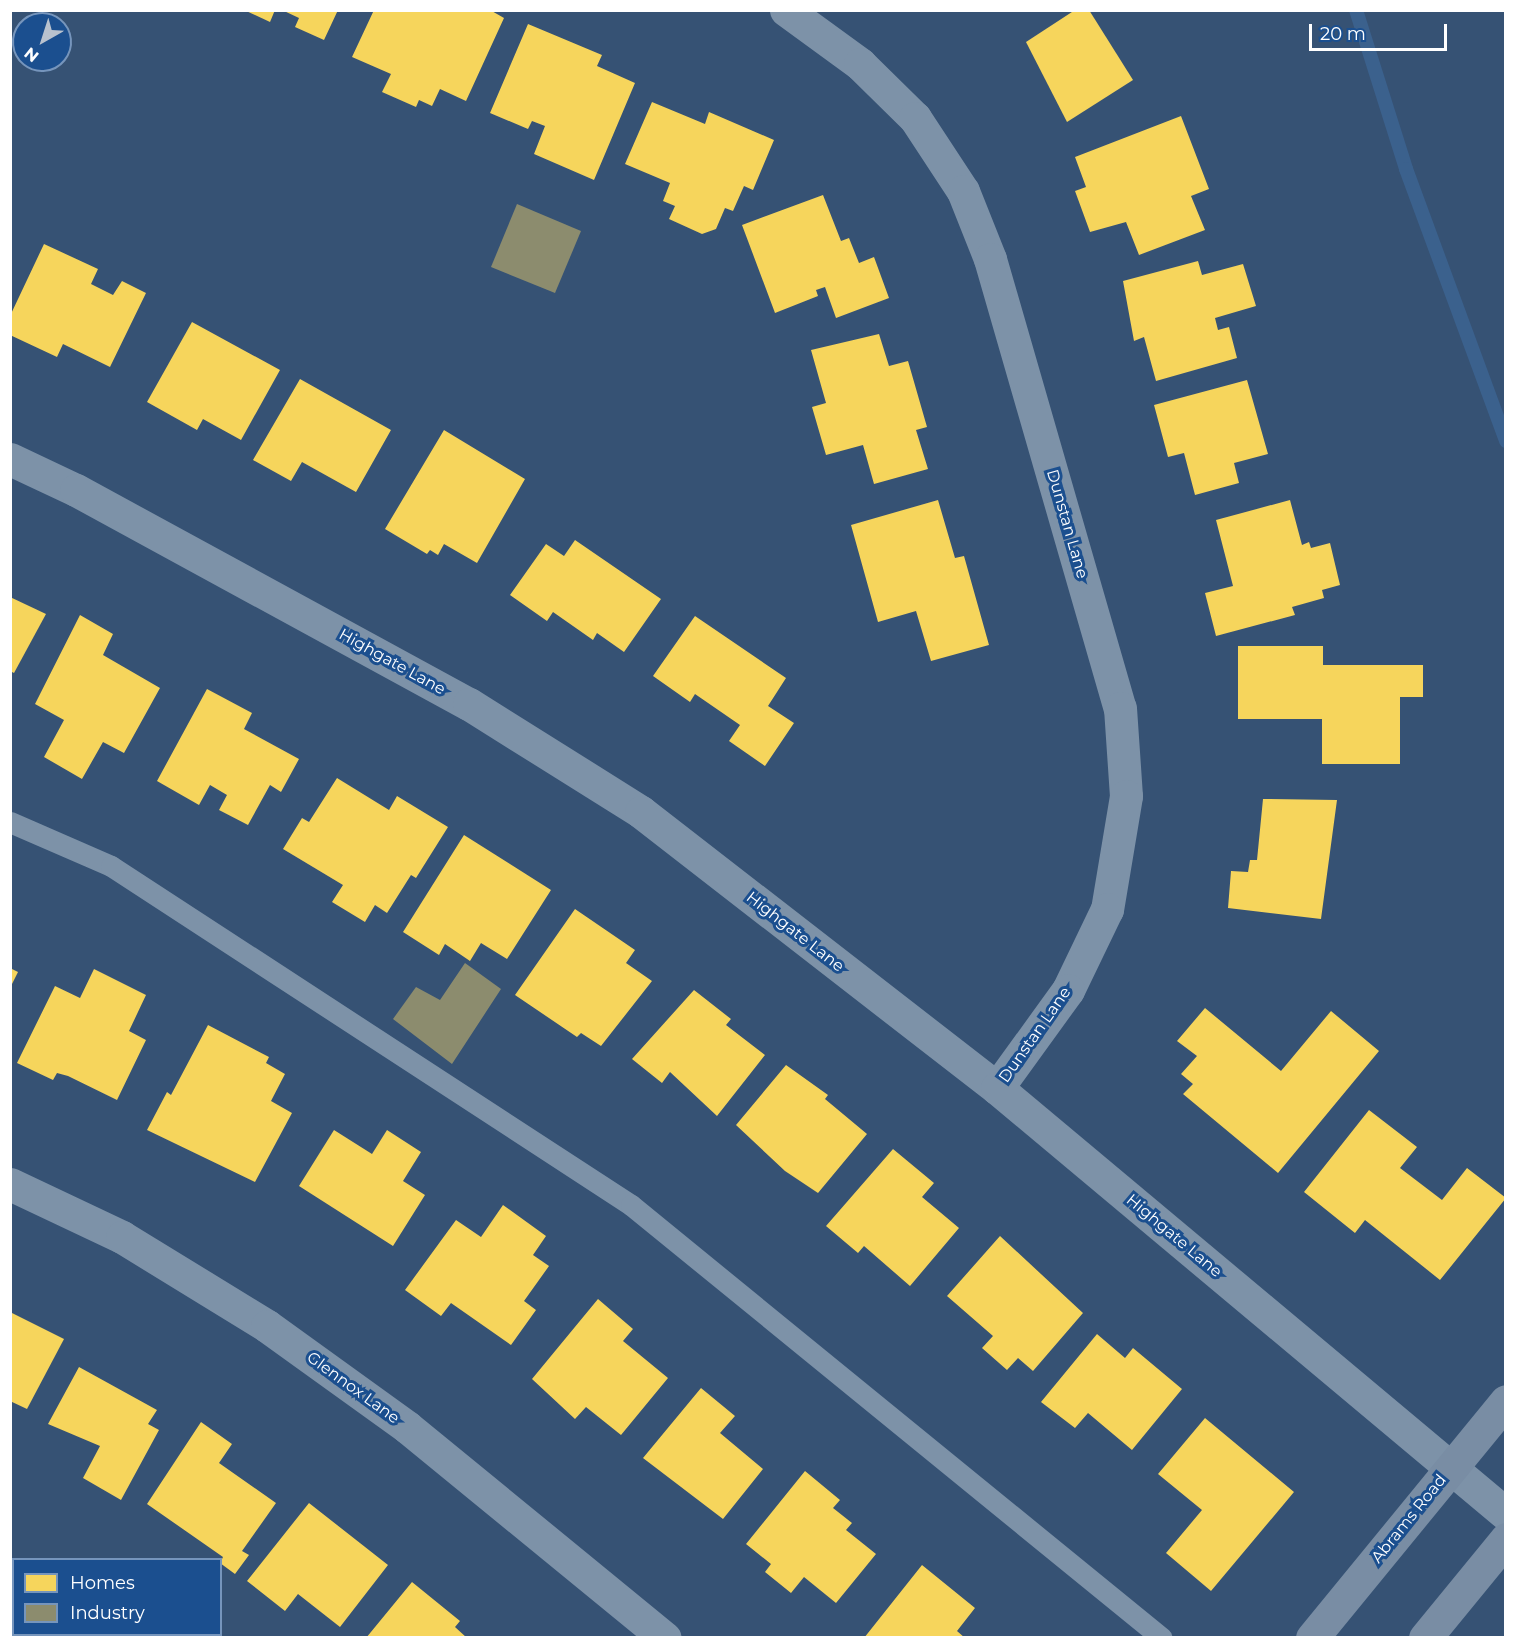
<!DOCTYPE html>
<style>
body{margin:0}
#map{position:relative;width:1516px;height:1648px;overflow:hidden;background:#365274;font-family:Montserrat,sans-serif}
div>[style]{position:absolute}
.homes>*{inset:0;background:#f6d55c}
.industry>*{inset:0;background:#8c8c6e}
.stream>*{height:14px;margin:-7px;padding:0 7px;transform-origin:7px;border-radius:7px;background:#3b618d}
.service>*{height:21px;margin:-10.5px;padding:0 10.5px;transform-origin:10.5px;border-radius:10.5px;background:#7d92a8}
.minor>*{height:33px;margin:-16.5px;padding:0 16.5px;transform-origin:16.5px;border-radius:16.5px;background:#7d92a8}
.secondary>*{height:33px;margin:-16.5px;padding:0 16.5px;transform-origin:16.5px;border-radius:16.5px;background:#798da4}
span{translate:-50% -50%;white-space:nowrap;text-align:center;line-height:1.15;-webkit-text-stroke:6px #1b4f8f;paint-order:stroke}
.street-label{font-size:16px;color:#fff}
.frame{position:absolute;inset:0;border:12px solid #fff;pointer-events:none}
.legend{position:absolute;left:12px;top:1558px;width:210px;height:78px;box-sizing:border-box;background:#1b4f8f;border:2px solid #7695bc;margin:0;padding:8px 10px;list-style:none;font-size:18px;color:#fff}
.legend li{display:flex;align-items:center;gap:12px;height:30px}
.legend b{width:30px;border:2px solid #7695bc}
.north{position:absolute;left:12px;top:12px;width:60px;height:60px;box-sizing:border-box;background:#1b4f8f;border:2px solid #7695bc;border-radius:50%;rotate:219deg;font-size:16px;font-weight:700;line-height:24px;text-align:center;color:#fff}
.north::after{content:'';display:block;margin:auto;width:21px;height:27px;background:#b9c2ce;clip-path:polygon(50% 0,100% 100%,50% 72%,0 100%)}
.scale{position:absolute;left:1309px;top:24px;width:138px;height:27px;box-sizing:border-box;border:3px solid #fff;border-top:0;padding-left:8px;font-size:18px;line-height:21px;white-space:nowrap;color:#fff;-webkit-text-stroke:4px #1b4f8f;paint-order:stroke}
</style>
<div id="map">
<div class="homes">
<div style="clip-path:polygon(244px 10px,275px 10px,270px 22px)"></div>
<div style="clip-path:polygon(282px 10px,338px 10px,324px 40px,295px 27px,299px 18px)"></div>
<div style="clip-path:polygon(374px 10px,490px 10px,504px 18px,466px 101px,440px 89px,432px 106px,419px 100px,416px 107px,382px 92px,391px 74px,352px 57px)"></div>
<div style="clip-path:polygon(1075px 10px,1089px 10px,1133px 80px,1067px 122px,1026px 42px)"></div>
<div style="clip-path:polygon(528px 24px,602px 55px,597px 66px,635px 83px,594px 180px,534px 154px,545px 126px,532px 121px,528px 129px,490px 113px)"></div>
<div style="clip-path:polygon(652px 102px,705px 124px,709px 112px,774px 140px,753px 190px,744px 186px,733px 211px,725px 208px,716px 229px,702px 234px,669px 219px,675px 206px,663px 201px,670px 183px,625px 164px)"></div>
<div style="clip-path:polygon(1181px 116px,1209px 189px,1191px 196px,1205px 230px,1139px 255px,1126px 222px,1090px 232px,1075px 191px,1086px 187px,1075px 157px)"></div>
<div style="clip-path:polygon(823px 195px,841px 241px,849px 238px,859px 263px,874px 257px,889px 298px,836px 318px,825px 287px,816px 290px,818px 296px,775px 313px,742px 225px)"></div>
<div style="clip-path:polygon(44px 244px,98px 269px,91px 284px,113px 295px,122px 281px,146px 293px,110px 367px,63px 344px,57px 357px,10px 335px,10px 316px)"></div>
<div style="clip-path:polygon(1198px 261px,1202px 275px,1243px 264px,1256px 306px,1215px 318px,1218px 330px,1229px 327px,1237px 358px,1156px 381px,1144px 337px,1134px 341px,1123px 281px)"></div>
<div style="clip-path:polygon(192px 322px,280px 370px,241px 440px,203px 419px,197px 430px,147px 402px)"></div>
<div style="clip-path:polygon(879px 334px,889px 366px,908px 361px,927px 427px,916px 430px,928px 469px,874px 484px,863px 445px,826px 455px,812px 407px,826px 403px,811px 350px)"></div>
<div style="clip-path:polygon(300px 379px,391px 430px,356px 492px,302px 462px,291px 481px,253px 460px)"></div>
<div style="clip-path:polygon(1247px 380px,1268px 454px,1234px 463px,1239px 483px,1195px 495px,1184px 453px,1168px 457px,1154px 405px)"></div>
<div style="clip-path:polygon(444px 430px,525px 479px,477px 563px,444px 544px,438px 555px,430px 550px,427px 554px,385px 529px)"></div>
<div style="clip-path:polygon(938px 500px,955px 558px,964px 556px,989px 645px,931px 661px,916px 611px,878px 622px,851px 525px)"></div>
<div style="clip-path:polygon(1290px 500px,1302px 545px,1309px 542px,1311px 548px,1330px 543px,1340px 585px,1322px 590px,1324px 598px,1292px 607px,1295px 615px,1216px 636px,1205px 593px,1233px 586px,1216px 520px)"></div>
<div style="clip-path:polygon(575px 540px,661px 599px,624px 652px,597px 633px,593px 640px,553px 612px,547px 621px,510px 595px,546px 544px,564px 556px)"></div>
<div style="clip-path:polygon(10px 597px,46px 614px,14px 673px,10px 671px)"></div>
<div style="clip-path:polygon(80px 615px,113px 634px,103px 655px,160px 688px,124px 753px,103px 742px,82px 779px,44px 757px,64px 720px,35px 704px)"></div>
<div style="clip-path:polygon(695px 616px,786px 678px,768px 706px,794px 723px,765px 766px,729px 741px,740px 725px,695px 694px,690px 702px,653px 676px)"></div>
<div style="clip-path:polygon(1238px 646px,1323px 646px,1323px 665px,1423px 665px,1423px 697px,1400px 697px,1400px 764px,1322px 764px,1322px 719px,1238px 719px)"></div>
<div style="clip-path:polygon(207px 689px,252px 713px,244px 729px,299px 759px,281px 792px,270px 785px,248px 825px,219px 810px,227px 795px,210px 785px,199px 805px,157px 781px)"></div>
<div style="clip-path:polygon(337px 778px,389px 810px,397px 796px,448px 827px,416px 878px,411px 875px,387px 913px,375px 905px,365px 922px,332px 902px,343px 885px,283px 849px,302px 818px,309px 822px)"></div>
<div style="clip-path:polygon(1263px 799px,1337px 800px,1321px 919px,1228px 908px,1231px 871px,1248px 872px,1250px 860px,1257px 860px)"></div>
<div style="clip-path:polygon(464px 835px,551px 890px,507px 959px,481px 943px,470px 961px,445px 944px,439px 955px,403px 932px)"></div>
<div style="clip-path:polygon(575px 909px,635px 950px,626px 963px,652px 981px,601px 1046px,581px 1033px,577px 1037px,515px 995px)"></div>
<div style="clip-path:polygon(10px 968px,18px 972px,10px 988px)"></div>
<div style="clip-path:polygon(94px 969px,146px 995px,129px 1031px,146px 1040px,117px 1100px,68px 1076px,57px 1073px,53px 1080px,17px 1063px,55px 986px,80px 998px)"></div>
<div style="clip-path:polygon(694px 990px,731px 1019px,726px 1025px,765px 1055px,717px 1116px,670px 1072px,662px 1083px,632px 1059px)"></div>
<div style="clip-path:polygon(1205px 1008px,1281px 1071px,1331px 1011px,1379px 1051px,1278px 1173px,1183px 1094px,1193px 1084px,1181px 1074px,1197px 1056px,1177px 1041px)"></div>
<div style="clip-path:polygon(208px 1025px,269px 1057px,266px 1063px,285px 1074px,271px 1101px,292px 1113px,255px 1182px,147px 1130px,167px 1092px,171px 1095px)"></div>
<div style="clip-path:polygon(786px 1065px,828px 1095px,825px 1099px,867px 1134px,818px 1193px,785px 1171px,736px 1125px)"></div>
<div style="clip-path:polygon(1369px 1110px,1417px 1147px,1400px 1168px,1442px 1200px,1467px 1168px,1506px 1198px,1440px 1280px,1365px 1220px,1355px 1233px,1304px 1192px)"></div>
<div style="clip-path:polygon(334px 1130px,372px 1154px,387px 1130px,421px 1152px,403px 1181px,425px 1195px,393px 1246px,299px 1186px)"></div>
<div style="clip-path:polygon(893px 1149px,934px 1183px,922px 1197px,959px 1228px,910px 1286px,864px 1246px,858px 1253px,826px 1226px)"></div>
<div style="clip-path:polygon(503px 1205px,546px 1236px,533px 1255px,549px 1266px,524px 1301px,536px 1310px,511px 1345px,451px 1303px,441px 1316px,405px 1290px,456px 1220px,481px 1237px)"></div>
<div style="clip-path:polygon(1000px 1236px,1083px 1313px,1033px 1371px,1018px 1358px,1007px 1370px,982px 1348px,993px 1336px,947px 1296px)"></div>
<div style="clip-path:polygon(598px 1299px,633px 1329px,623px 1341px,668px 1378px,621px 1435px,586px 1407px,575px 1419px,532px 1379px)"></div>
<div style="clip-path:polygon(10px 1312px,64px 1339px,27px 1409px,10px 1401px)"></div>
<div style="clip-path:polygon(1097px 1334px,1125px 1358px,1133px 1348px,1182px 1389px,1132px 1450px,1088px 1413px,1075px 1428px,1041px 1402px)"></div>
<div style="clip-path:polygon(79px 1367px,157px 1410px,148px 1424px,159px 1430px,121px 1500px,83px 1478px,100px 1446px,48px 1424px)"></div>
<div style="clip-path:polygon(701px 1388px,735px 1416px,720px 1433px,763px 1469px,723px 1519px,643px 1458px)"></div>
<div style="clip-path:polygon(1205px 1418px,1294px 1492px,1211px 1591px,1166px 1553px,1202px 1510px,1158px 1474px)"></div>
<div style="clip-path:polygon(201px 1422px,232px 1444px,219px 1463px,276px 1503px,242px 1551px,249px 1555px,235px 1574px,220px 1563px,223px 1557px,147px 1504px)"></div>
<div style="clip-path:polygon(805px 1471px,840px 1500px,833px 1508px,852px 1523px,846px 1530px,876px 1554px,836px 1603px,804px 1577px,791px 1593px,765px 1572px,771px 1564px,746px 1544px)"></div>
<div style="clip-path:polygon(309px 1503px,388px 1565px,340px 1627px,298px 1594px,285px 1611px,247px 1581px)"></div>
<div style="clip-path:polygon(922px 1565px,975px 1608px,957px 1631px,965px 1638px,864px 1638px)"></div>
<div style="clip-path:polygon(412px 1582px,460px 1621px,455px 1627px,467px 1638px,366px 1638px)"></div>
</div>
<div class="industry">
<div style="clip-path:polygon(517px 204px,581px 231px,555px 293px,491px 267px)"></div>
<div style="clip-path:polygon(465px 963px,501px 989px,452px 1064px,393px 1019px,416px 987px,440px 1000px)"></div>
</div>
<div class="stream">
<div style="left:1356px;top:10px;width:167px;rotate:72.5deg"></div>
<div style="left:1406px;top:169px;width:290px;rotate:69.8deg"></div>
</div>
<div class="service">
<div style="left:10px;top:822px;width:110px;rotate:23.5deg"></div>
<div style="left:111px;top:866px;width:621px;rotate:33.1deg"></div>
<div style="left:631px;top:1205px;width:685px;rotate:39.2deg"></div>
<div style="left:10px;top:1579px;width:4px;rotate:27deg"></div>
<div style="left:89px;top:1634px;width:6px;rotate:39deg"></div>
</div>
<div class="minor">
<div style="left:786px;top:10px;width:92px;rotate:36.1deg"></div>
<div style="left:860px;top:64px;width:77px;rotate:44.5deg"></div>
<div style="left:915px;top:118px;width:87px;rotate:56.7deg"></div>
<div style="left:963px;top:191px;width:73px;rotate:68.3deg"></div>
<div style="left:990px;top:259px;width:467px;rotate:73.9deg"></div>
<div style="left:1120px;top:708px;width:88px;rotate:86.1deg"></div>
<div style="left:1126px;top:796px;width:115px;rotate:99.5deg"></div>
<div style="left:1107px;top:909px;width:90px;rotate:115.7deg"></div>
<div style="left:1068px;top:990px;width:121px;rotate:125.9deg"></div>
<div style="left:10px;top:459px;width:73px;rotate:25.2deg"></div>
<div style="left:76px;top:490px;width:447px;rotate:28.6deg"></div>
<div style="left:469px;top:704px;width:203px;rotate:32.1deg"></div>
<div style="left:641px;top:812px;width:450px;rotate:37.8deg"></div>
<div style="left:997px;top:1088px;width:664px;rotate:39.93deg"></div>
<div style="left:10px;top:1184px;width:124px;rotate:25.3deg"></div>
<div style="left:122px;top:1237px;width:170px;rotate:31.5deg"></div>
<div style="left:267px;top:1326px;width:173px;rotate:35.8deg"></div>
<div style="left:407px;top:1427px;width:333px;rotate:39.3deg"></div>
</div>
<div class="secondary">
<div style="left:1312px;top:1638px;width:306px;rotate:-50.7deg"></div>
<div style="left:1425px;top:1638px;width:128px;rotate:-50.7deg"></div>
</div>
<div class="street-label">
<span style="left:1067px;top:524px;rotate:74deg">Dunstan Lane</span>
<span style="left:392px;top:662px;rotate:29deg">Highgate Lane</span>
<span style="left:795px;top:932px;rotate:38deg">Highgate Lane</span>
<span style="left:1035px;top:1035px;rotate:-55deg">Dunstan Lane</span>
<span style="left:1174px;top:1236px;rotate:40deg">Highgate Lane</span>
<span style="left:353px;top:1388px;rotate:36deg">Glennox Lane</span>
<span style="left:1409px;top:1519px;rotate:-51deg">Abrams Road</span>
</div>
<div class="frame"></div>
<ul class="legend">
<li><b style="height:16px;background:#f6d55c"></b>Homes</li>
<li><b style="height:16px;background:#8c8c6e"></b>Industry</li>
</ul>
<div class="north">N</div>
<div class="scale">20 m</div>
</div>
